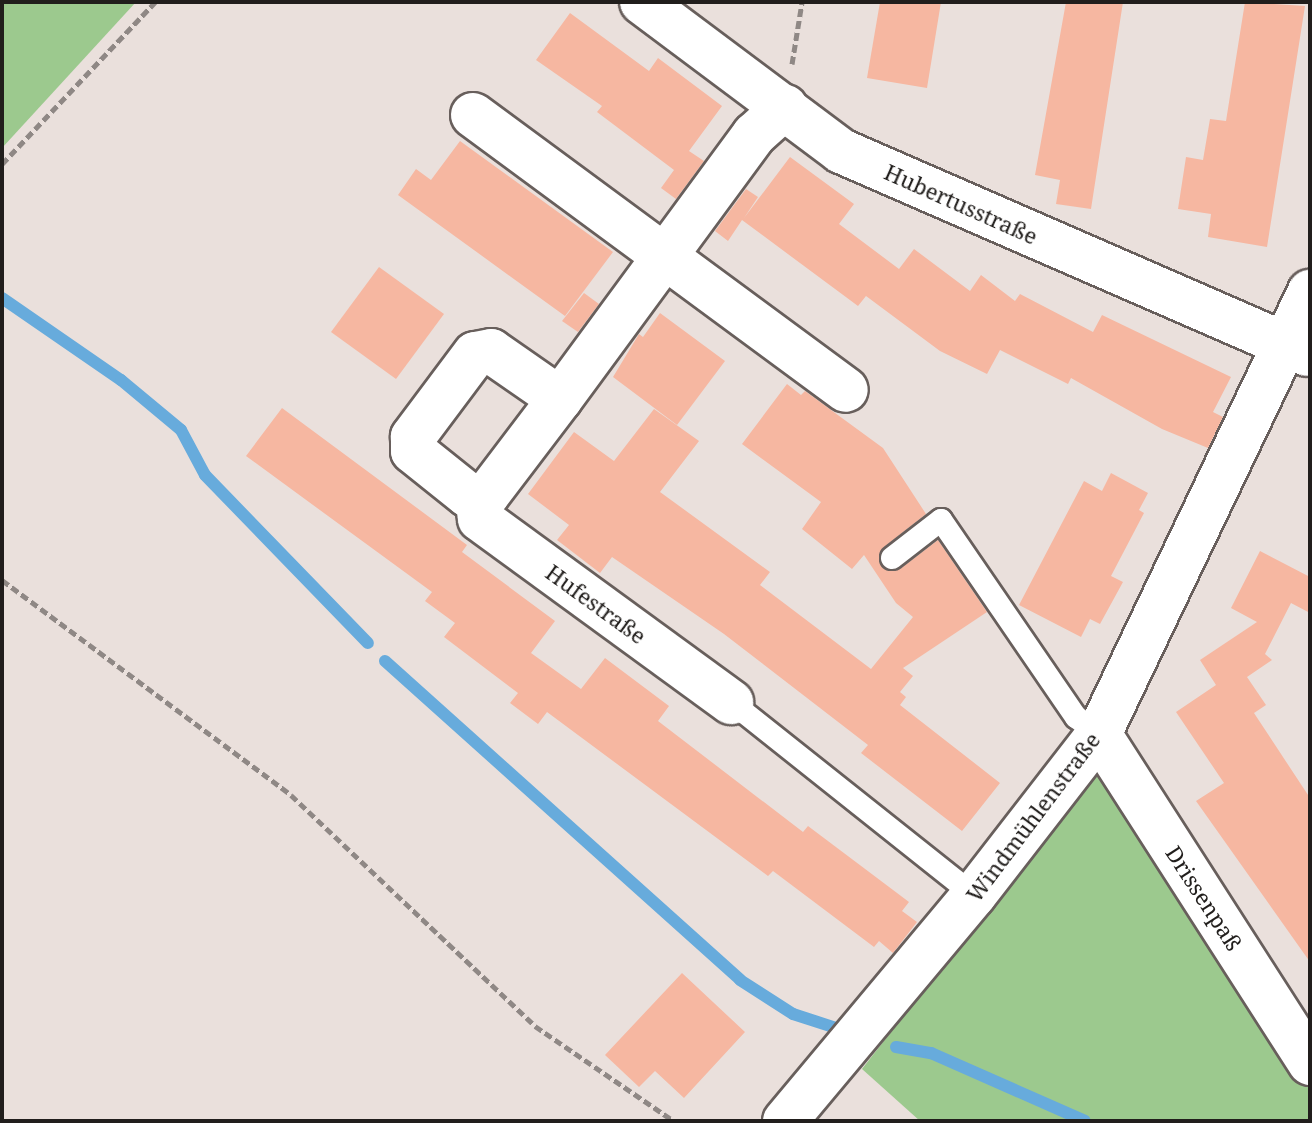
<!DOCTYPE html>
<meta charset="utf-8">
<style>
body{margin:0}
#map{position:relative;width:1312px;height:1123px;overflow:hidden;background:#eae0dc;font-family:"Noto Serif",serif}
div>[style]{position:absolute}
.green>*{inset:0;background:#9cc98e}
.stream>*{height:12px;margin:-6px;padding:0 6px;transform-origin:6px;border-radius:6px;background:#67abdc}
.building>*{inset:0;background:#f6b7a1}
.path>*{height:5px;margin-top:-2.5px;transform-origin:0;background:repeating-linear-gradient(90deg,#8f8885 0 8px,transparent 0 12px)}
.roads{filter:drop-shadow(2px 0 #685f5c) drop-shadow(-2px 0 #685f5c) drop-shadow(0 2px #685f5c) drop-shadow(0 -2px #685f5c)}
.service>*{height:22px;margin:-11px;padding:0 11px;transform-origin:11px;border-radius:11px;background:#fff}
.minor>*{height:44px;margin:-22px;padding:0 22px;transform-origin:22px;border-radius:22px;background:#fff}
span{translate:-50% -50%;white-space:nowrap;text-align:center;line-height:1.15;-webkit-text-stroke:6px #fff;paint-order:stroke}
.street-label{font-size:22px;color:#211e1c}
.frame{position:absolute;inset:0;border:4px solid #211e1c;pointer-events:none}
</style>
<div id="map">
<div class="green">
<div style="clip-path:polygon(2px 2px,136px 2px,2px 148px)"></div>
<div style="clip-path:polygon(1101px 763px,1310px 1090px,1310px 1121px,920px 1121px,862px 1069px)"></div>
</div>
<div class="stream">
<div style="left:2px;top:298px;width:145px;rotate:34.6deg"></div>
<div style="left:121px;top:380px;width:78px;rotate:39.8deg"></div>
<div style="left:181px;top:430px;width:51px;rotate:61.9deg"></div>
<div style="left:205px;top:475px;width:234px;rotate:45.9deg"></div>
<div style="left:385px;top:661px;width:477px;rotate:41.9deg"></div>
<div style="left:740px;top:980px;width:63px;rotate:32.7deg"></div>
<div style="left:793px;top:1014px;width:45px;rotate:18deg"></div>
<div style="left:896px;top:1047px;width:36px;rotate:10deg"></div>
<div style="left:931px;top:1053px;width:168px;rotate:23.8deg"></div>
</div>
<div class="building">
<div style="clip-path:polygon(880px 2px,941px 2px,927px 88px,867px 78px)"></div>
<div style="clip-path:polygon(1066px 2px,1123px 2px,1091px 209px,1056px 204px,1060px 180px,1035px 175px)"></div>
<div style="clip-path:polygon(1245px 2px,1305px 6px,1267px 247px,1208px 237px,1211px 214px,1178px 209px,1186px 157px,1203px 160px,1210px 119px,1226px 121px)"></div>
<div style="clip-path:polygon(570px 13px,649px 71px,658px 58px,722px 106px,689px 151px,704px 161px,676px 199px,661px 188px,674px 170px,597px 112px,602px 106px,536px 60px)"></div>
<div style="clip-path:polygon(460px 141px,613px 252px,565px 316px,398px 195px,416px 169px,431px 180px)"></div>
<div style="clip-path:polygon(790px 157px,854px 204px,839px 224px,899px 269px,914px 249px,970px 291px,981px 275px,1015px 301px,1020px 294px,1093px 332px,1102px 315px,1231px 377px,1213px 412px,1223px 417px,1208px 448px,1162px 429px,1071px 378px,1068px 384px,1000px 350px,987px 374px,940px 351px,866px 296px,858px 306px,742px 220px,728px 241px,715px 231px,746px 189px,758px 197px,744px 218px)"></div>
<div style="clip-path:polygon(379px 267px,444px 314px,396px 379px,331px 332px)"></div>
<div style="clip-path:polygon(584px 293px,599px 304px,578px 332px,562px 321px)"></div>
<div style="clip-path:polygon(660px 313px,725px 361px,677px 425px,613px 377px,639px 334px,643px 337px)"></div>
<div style="clip-path:polygon(787px 384px,801px 395px,805px 391px,883px 448px,926px 514px,883px 548px,882px 567px,900px 569px,938px 540px,987px 612px,903px 668px,913px 676px,900px 692px,906px 697px,900px 705px,1000px 783px,962px 831px,861px 753px,868px 745px,724px 634px,612px 557px,600px 573px,557px 540px,569px 525px,528px 494px,574px 432px,614px 461px,654px 409px,699px 441px,660px 492px,770px 572px,760px 585px,871px 669px,913px 617px,896px 603px,864px 555px,852px 569px,802px 529px,821px 502px,742px 444px)"></div>
<div style="clip-path:polygon(282px 408px,467px 545px,462px 552px,555px 621px,531px 653px,581px 689px,605px 658px,669px 706px,658px 721px,803px 832px,808px 826px,909px 902px,902px 911px,917px 922px,893px 953px,879px 941px,874px 947px,773px 871px,768px 876px,547px 712px,538px 724px,510px 703px,518px 693px,444px 637px,455px 623px,425px 601px,432px 592px,246px 456px)"></div>
<div style="clip-path:polygon(1111px 473px,1148px 493px,1139px 510px,1144px 513px,1111px 576px,1123px 582px,1100px 624px,1090px 619px,1081px 637px,1019px 605px,1084px 481px,1102px 491px)"></div>
<div style="clip-path:polygon(1260px 551px,1310px 577px,1310px 613px,1291px 603px,1265px 654px,1272px 660px,1247px 677px,1266px 705px,1254px 713px,1310px 798px,1310px 962px,1196px 801px,1224px 783px,1176px 712px,1216px 685px,1200px 660px,1257px 622px,1231px 608px)"></div>
<div style="clip-path:polygon(682px 973px,745px 1032px,684px 1098px,655px 1071px,639px 1087px,605px 1055px)"></div>
</div>
<div class="path">
<div style="left:792px;top:64px;width:63px;rotate:-80.8deg"></div>
<div style="left:2px;top:164px;width:223px;rotate:-46.6deg"></div>
<div style="left:2px;top:580px;width:360px;rotate:36.6deg"></div>
<div style="left:291px;top:795px;width:336px;rotate:43.4deg"></div>
<div style="left:535px;top:1026px;width:168px;rotate:34.4deg"></div>
</div>
<div class="roads">
<div class="service">
<div style="left:892px;top:558px;width:62px;rotate:-37.8deg"></div>
<div style="left:941px;top:520px;width:239px;rotate:55.6deg"></div>
<div style="left:1076px;top:717px;width:29px;rotate:36deg"></div>
<div style="left:731px;top:702px;width:310px;rotate:38.5deg"></div>
</div>
<div class="minor">
<div style="left:642px;top:2px;width:249px;rotate:36.8deg"></div>
<div style="left:841px;top:151px;width:508px;rotate:23.54deg"></div>
<div style="left:473px;top:115px;width:463px;rotate:36.4deg"></div>
<div style="left:560px;top:399px;width:84px;rotate:-145.2deg"></div>
<div style="left:491px;top:351px;width:16px;rotate:169deg"></div>
<div style="left:475px;top:354px;width:104px;rotate:126.8deg"></div>
<div style="left:413px;top:437px;width:14px;rotate:90deg"></div>
<div style="left:413px;top:451px;width:70px;rotate:38.7deg"></div>
<div style="left:468px;top:495px;width:19px"></div>
<div style="left:487px;top:495px;width:121px;rotate:-52.8deg"></div>
<div style="left:560px;top:399px;width:328px;rotate:-53.7deg"></div>
<div style="left:754px;top:135px;width:42px;rotate:-42.1deg"></div>
<div style="left:477px;top:497px;width:22px;rotate:82deg"></div>
<div style="left:480px;top:519px;width:311px;rotate:36.1deg"></div>
<div style="left:1099px;top:734px;width:391px;rotate:57.3deg"></div>
<div style="left:785px;top:1121px;width:295px;rotate:-50.1deg"></div>
<div style="left:974px;top:895px;width:204px;rotate:-52.2deg"></div>
<div style="left:1099px;top:734px;width:490px;rotate:-64.5deg"></div>
</div>
</div>
<div class="street-label">
<span style="left:961px;top:204px;rotate:24deg">Hubertusstraße</span>
<span style="left:596px;top:604px;rotate:36deg">Hufestraße</span>
<span style="left:1033px;top:817px;rotate:-53deg">Windmühlenstraße</span>
<span style="left:1204px;top:898px;rotate:57deg">Drissenpaß</span>
</div>
<div class="frame"></div>
</div>
